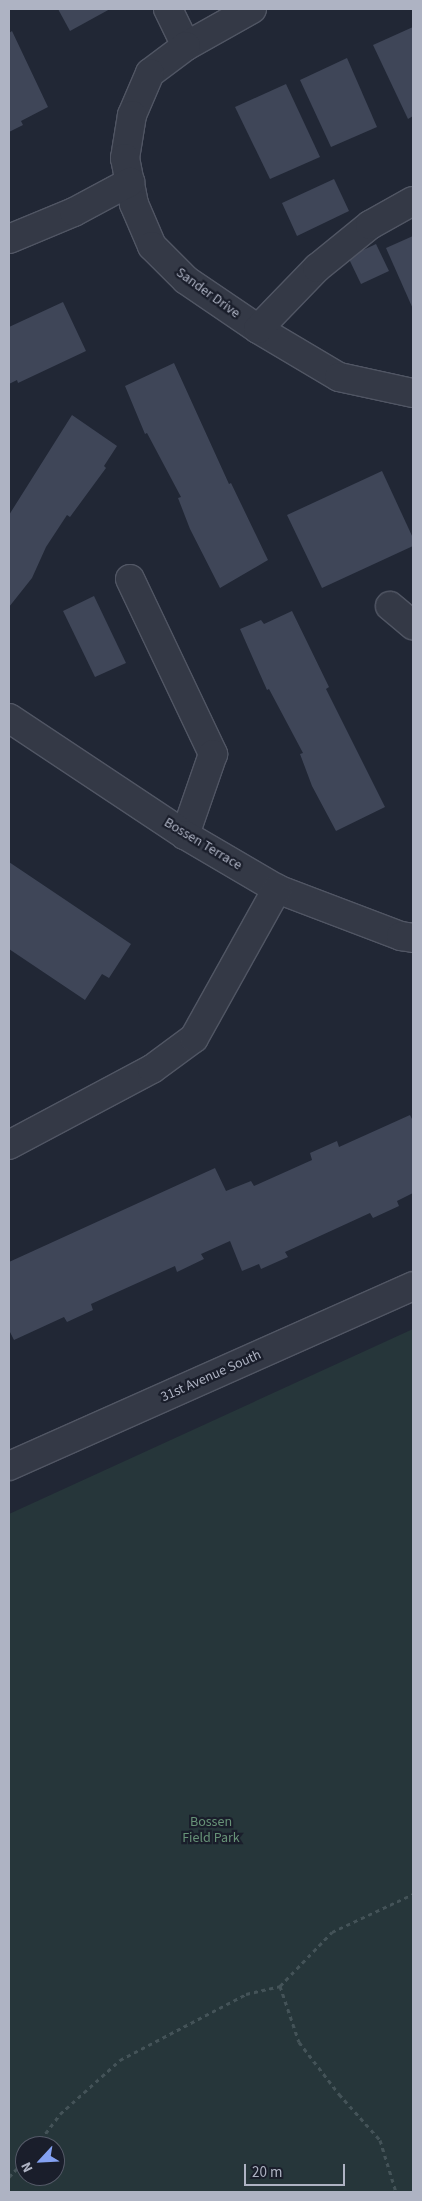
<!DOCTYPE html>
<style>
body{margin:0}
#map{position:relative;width:422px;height:2201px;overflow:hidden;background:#212735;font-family:"Source Sans 3",sans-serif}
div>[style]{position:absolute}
.green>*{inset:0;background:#26363a}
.building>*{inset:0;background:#3f4658}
.path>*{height:3px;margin-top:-1.5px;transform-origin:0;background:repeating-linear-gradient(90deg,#445358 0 4px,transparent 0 8px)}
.roads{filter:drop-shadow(1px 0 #515664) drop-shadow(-1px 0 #515664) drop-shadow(0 1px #515664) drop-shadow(0 -1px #515664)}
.minor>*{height:28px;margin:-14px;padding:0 14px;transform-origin:14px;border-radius:14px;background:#343946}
span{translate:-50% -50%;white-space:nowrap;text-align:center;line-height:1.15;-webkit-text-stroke:4.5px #1a1e2b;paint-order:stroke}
.street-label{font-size:14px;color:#aeb3c3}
.park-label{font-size:14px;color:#679277}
.frame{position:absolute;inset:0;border:10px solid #aeb3c3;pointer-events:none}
.north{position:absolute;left:15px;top:2136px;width:50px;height:50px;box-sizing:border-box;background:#1a1e2b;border:1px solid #555a68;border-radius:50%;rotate:245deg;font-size:14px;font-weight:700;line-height:20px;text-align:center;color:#aeb3c3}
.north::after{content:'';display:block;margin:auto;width:18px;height:22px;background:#84a1f2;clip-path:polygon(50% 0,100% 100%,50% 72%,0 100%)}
.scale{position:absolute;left:244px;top:2164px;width:101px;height:22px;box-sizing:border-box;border:2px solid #aeb3c3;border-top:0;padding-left:6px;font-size:15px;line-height:18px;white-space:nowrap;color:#aeb3c3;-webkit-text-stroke:4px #1a1e2b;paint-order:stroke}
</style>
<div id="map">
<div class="green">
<div style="clip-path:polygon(evenodd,413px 1329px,413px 2192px,9px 2192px,9px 1514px,413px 1329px,25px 2146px,55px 2146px,55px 2176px,25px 2176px,25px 2146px)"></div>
</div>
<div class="building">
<div style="clip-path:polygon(58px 9px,110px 9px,70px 31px)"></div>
<div style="clip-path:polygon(413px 27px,413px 116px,408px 119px,373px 45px)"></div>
<div style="clip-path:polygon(12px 31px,48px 107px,21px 121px,23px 125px,9px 132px,9px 33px)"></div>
<div style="clip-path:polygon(347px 58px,377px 127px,331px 147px,300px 80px)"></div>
<div style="clip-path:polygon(286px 84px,320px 157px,270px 179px,235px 107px)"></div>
<div style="clip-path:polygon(334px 179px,349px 211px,297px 236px,282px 203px)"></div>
<div style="clip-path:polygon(413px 236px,413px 309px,386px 248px)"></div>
<div style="clip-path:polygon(376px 244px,389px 271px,361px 284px,348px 257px)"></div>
<div style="clip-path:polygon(63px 302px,86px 351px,18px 383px,17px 380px,9px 384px,9px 327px)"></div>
<div style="clip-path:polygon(174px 363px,229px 484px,231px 483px,268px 560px,220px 588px,190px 529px,178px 498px,181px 497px,147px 433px,145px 434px,125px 386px)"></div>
<div style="clip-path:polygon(72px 415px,117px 446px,104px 466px,106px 468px,70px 517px,67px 515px,46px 547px,32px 578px,9px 607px,9px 515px)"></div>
<div style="clip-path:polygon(382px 471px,413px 538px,413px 546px,322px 588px,287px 515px)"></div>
<div style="clip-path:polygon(94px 596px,126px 663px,95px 677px,63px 611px)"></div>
<div style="clip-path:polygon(292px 611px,329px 687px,326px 689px,385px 807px,336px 831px,312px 786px,300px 754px,303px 753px,269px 689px,267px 690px,240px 629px,261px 620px,264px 624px)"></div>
<div style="clip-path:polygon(9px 862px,131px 944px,109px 978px,102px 974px,85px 1000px,9px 949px)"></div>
<div style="clip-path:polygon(410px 1115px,413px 1121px,413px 1193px,397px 1201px,399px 1206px,373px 1218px,370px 1213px,285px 1252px,288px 1257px,261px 1269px,259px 1264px,242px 1271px,230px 1241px,201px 1254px,204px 1259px,177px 1272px,175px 1266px,91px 1304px,93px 1310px,67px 1322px,64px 1317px,14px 1340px,9px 1330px,9px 1262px,215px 1168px,226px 1191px,251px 1181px,254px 1186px,312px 1160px,310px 1153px,337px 1141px,339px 1147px)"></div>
</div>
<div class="path">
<div style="left:280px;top:1986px;width:59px;rotate:71.3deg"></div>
<div style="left:299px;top:2042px;width:66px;rotate:52.4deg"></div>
<div style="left:339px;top:2094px;width:62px;rotate:48.3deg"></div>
<div style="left:380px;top:2140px;width:54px;rotate:72.9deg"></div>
<div style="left:36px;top:2146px;width:40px;rotate:-53deg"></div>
<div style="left:60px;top:2114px;width:81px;rotate:-42deg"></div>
<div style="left:120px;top:2060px;width:142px;rotate:-27.6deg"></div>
<div style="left:246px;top:1994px;width:35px;rotate:-13deg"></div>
<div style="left:280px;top:1986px;width:75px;rotate:-46.1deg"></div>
<div style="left:332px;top:1932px;width:89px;rotate:-25.1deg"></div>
<div style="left:9px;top:2177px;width:23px;rotate:-47deg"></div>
</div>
<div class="roads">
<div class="minor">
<div style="left:168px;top:9px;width:41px;rotate:64.1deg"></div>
<div style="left:252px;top:9px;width:76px;rotate:150.7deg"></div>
<div style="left:186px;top:46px;width:45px;rotate:143.1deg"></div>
<div style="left:150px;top:73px;width:46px;rotate:113.2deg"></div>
<div style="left:132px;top:115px;width:44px;rotate:99.2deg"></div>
<div style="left:125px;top:158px;width:47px;rotate:78.9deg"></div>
<div style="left:134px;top:204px;width:46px;rotate:66.8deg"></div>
<div style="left:152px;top:246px;width:48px;rotate:45deg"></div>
<div style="left:186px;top:280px;width:87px;rotate:34.2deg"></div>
<div style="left:258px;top:329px;width:94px;rotate:30.7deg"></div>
<div style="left:339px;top:377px;width:76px;rotate:12.2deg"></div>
<div style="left:9px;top:239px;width:70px;rotate:-22.6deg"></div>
<div style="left:74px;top:212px;width:64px;rotate:-28.2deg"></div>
<div style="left:258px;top:329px;width:85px;rotate:-46deg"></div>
<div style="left:317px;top:268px;width:68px;rotate:-39.1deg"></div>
<div style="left:370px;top:225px;width:49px;rotate:-29.2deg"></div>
<div style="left:130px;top:579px;width:194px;rotate:64.6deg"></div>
<div style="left:213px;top:754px;width:86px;rotate:109.1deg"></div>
<div style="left:390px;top:606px;width:30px;rotate:40deg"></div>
<div style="left:9px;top:718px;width:211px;rotate:33.6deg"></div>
<div style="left:185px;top:835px;width:107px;rotate:30.4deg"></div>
<div style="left:277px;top:889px;width:133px;rotate:20.8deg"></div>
<div style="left:401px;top:936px;width:12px;rotate:9deg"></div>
<div style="left:9px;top:1145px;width:162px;rotate:-28deg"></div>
<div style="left:152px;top:1069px;width:52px;rotate:-36.4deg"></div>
<div style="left:194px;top:1038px;width:171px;rotate:-60.9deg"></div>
<div style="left:9px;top:1466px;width:442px;rotate:-24deg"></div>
</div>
</div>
<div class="street-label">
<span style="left:208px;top:293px;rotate:36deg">Sander Drive</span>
<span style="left:203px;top:844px;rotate:31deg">Bossen Terrace</span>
<span style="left:211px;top:1376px;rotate:-24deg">31st Avenue South</span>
</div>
<div class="park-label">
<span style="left:211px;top:1830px">Bossen<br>Field Park</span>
</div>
<div class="frame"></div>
<div class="north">N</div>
<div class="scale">20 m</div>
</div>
